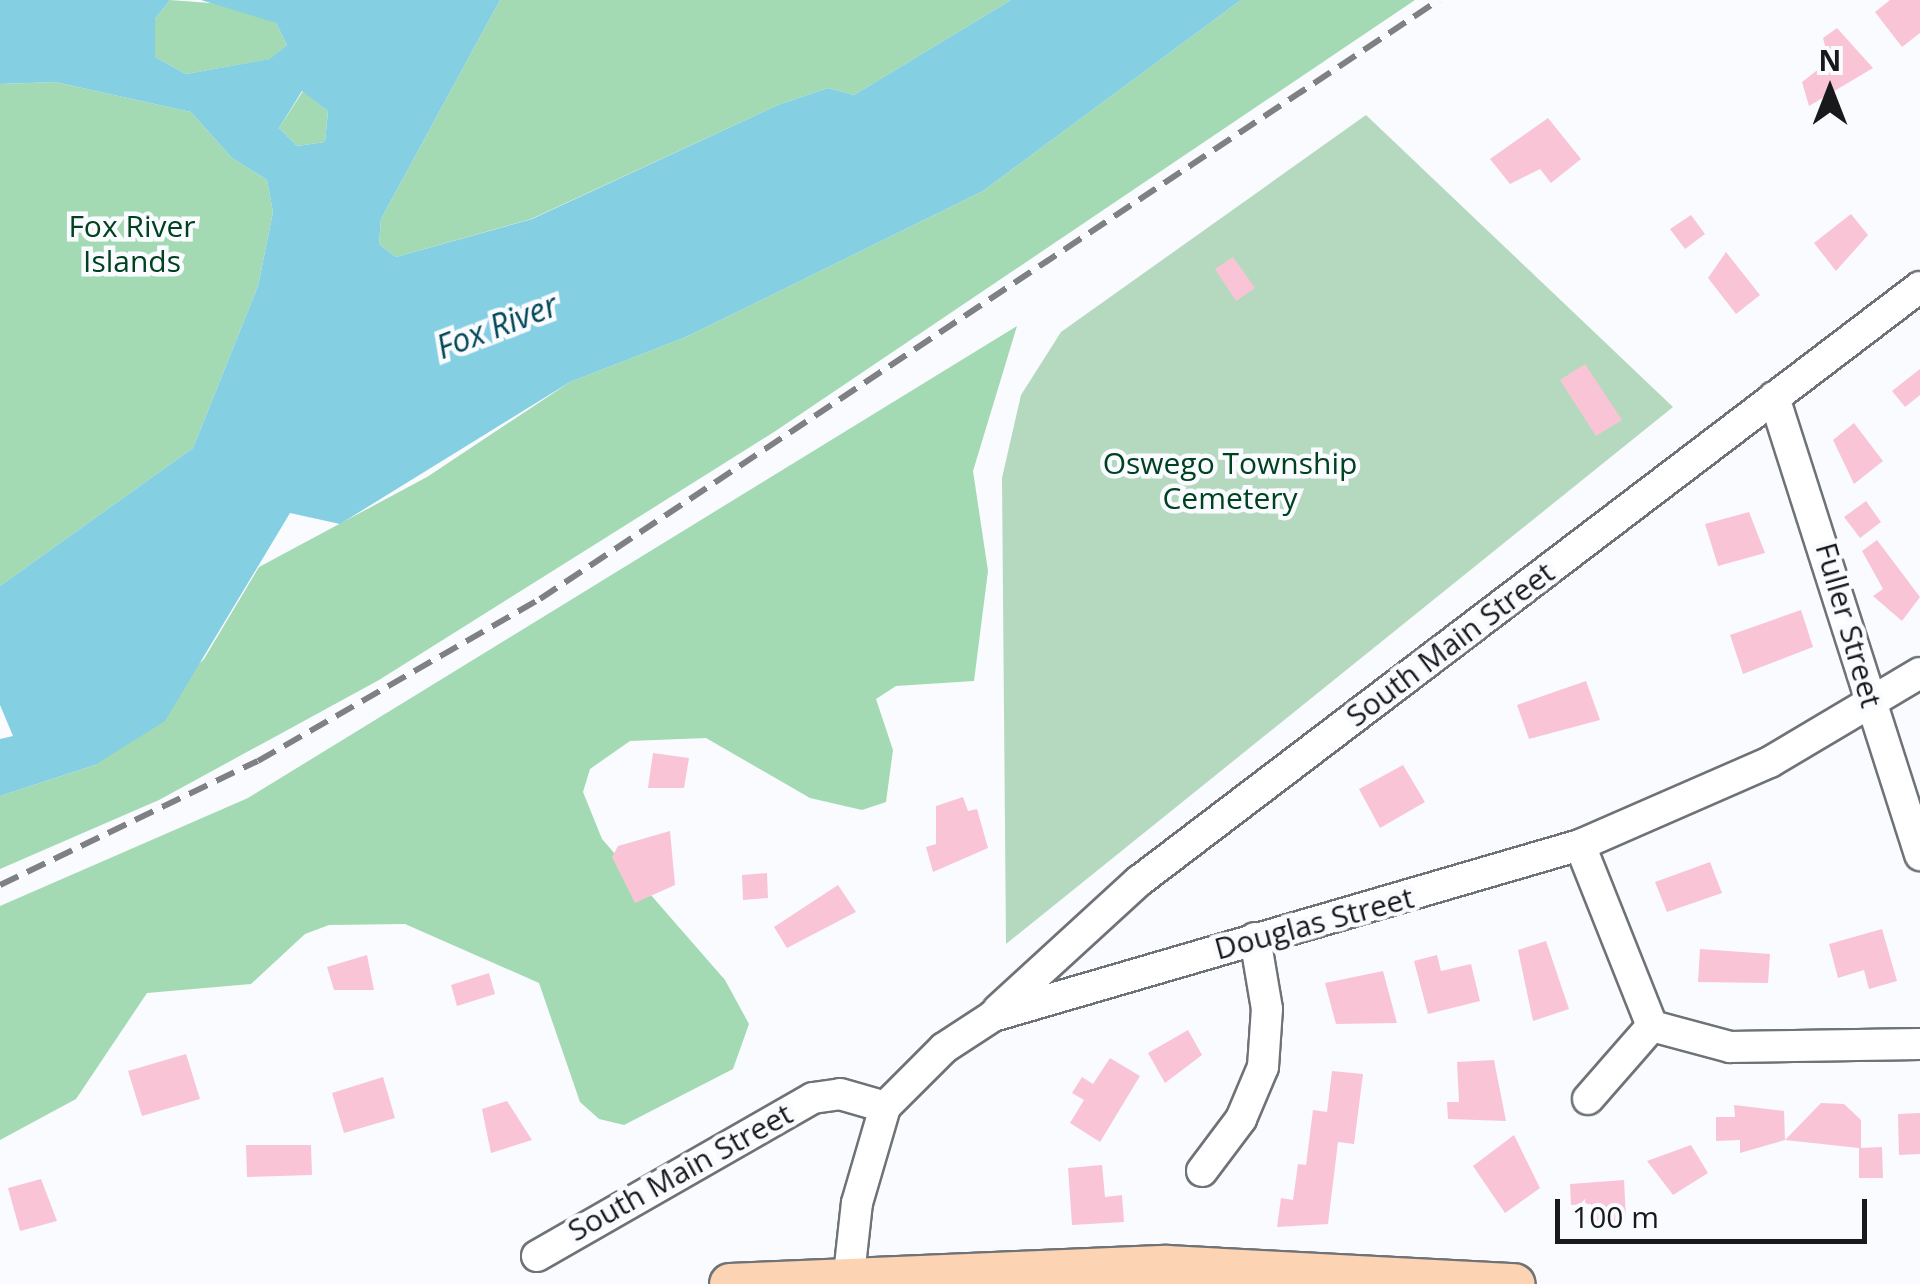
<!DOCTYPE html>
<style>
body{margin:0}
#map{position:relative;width:1920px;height:1284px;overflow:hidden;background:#f9fbff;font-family:"Open Sans",sans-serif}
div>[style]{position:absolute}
.green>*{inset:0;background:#b5d9bf}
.forest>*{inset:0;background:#a3dab3}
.water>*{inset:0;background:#85cfe2}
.building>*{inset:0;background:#f9c5d6}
.roads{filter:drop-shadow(2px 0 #6f7276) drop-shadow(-2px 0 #6f7276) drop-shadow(0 2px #6f7276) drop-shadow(0 -2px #6f7276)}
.minor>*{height:30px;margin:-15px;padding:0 15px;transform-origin:15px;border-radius:15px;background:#fff}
.major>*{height:40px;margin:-20px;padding:0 20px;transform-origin:20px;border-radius:20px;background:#fdd4b3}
.rail>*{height:6px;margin-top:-3px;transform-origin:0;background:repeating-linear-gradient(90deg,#7f8083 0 20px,transparent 0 30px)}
span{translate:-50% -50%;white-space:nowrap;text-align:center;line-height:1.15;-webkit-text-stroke:9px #f9fbff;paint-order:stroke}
.park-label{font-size:30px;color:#00421f}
.street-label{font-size:30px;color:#18191b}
.water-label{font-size:32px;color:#024856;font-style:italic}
.north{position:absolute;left:1780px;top:40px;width:100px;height:100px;-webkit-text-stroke:8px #f9fbff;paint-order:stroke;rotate:0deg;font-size:28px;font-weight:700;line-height:40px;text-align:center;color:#18191b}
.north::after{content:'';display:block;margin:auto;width:35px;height:45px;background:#18191b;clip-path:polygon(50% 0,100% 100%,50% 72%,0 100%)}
.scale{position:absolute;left:1555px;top:1199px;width:312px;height:45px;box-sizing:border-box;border:5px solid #18191b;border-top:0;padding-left:12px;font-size:30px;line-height:35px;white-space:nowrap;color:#18191b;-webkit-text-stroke:8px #f9fbff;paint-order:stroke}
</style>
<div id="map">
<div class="green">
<div style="clip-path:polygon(1366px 115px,1673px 407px,1006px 944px,1002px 478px,1021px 395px,1061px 332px)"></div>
</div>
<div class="forest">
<div style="clip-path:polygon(170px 0,237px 5px,276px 23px,287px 45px,271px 59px,186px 74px,155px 57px,155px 19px)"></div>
<div style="clip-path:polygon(500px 0,1011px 0,854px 95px,828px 88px,778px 105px,531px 219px,396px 257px,379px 244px,381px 219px)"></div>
<div style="clip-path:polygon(1241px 0,1415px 0,774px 432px,379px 680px,159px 800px,0 869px,0 796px,95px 765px,204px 659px,259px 567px,427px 477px,570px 382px,686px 337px,983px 191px)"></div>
<div style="clip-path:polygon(55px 82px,191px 112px,232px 158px,267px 180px,273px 212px,258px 286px,193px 448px,0 586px,0 84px)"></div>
<div style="clip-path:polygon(303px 91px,328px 111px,325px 142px,297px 146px,279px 128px)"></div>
<div style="clip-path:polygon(1017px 326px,973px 471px,988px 571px,974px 681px,896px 686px,876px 699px,893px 750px,886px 802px,862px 810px,810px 798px,706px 738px,630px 741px,590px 769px,583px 792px,602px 839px,725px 980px,749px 1024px,733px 1069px,624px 1125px,599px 1119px,580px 1102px,539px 983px,405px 924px,329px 925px,305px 934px,251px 984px,147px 993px,76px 1099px,0 1140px,0 906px,248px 798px)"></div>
</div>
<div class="water">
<div style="clip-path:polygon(evenodd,0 0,170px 0,155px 19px,155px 57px,186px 74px,270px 59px,287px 45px,276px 23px,201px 0,500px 0,381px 219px,379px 244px,396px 257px,532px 219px,778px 105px,828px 88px,854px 95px,1011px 0,1241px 0,983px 191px,686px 337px,570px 382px,340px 524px,290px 513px,165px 721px,95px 765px,0 796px,0 739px,13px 736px,0 705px,0 586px,193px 448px,258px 286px,273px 212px,267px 180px,232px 158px,191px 112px,55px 82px,0 84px,0 0,302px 91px,328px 111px,325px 142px,297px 146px,279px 128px,302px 91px)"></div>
</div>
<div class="building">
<div style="clip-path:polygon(1890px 0,1920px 0,1920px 33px,1902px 47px,1875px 12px)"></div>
<div style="clip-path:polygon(1837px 28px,1873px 68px,1809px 106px,1802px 82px,1829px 61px,1823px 38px)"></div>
<div style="clip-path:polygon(1548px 118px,1581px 159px,1551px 183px,1540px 169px,1510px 184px,1490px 159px)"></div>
<div style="clip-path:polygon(1851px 214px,1868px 235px,1836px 271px,1814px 243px)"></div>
<div style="clip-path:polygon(1691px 215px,1705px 234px,1685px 249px,1670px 229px)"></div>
<div style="clip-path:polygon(1726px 252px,1760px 295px,1736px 314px,1708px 278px)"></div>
<div style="clip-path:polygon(1233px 257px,1255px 288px,1236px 301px,1215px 269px)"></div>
<div style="clip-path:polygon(1585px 364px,1622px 420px,1596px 436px,1560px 380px)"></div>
<div style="clip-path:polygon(1920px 369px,1920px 395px,1905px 407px,1892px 391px)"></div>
<div style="clip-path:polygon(1854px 423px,1883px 461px,1854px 484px,1833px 440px)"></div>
<div style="clip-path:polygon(1866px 501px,1881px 522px,1860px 538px,1844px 517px)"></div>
<div style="clip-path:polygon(1749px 512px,1765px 553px,1718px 566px,1705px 524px)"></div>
<div style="clip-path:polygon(1877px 540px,1920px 597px,1902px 621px,1873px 596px,1883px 589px,1862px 551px)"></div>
<div style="clip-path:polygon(1801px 610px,1813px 647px,1743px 674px,1730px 635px)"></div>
<div style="clip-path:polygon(1586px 681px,1600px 720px,1529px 739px,1517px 705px)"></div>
<div style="clip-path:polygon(653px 753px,689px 758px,684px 788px,648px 788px)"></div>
<div style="clip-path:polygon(1403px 765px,1425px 802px,1380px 828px,1359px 789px)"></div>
<div style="clip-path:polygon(963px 797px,968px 811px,977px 809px,988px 848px,933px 872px,926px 847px,936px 844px,936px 806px)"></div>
<div style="clip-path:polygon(670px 831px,675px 885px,635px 903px,612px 857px,618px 846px)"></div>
<div style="clip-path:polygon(1710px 862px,1722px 893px,1667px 912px,1655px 882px)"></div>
<div style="clip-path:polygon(767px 873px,768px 898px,743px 900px,742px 875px)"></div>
<div style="clip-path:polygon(838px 885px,856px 912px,787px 948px,774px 927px)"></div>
<div style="clip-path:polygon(1882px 929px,1897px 981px,1869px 989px,1864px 970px,1838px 978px,1829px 944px)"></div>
<div style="clip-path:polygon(1546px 941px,1569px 1009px,1533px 1021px,1518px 950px)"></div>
<div style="clip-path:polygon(1700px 949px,1770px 954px,1768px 983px,1698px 982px)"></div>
<div style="clip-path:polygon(367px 955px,374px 990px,334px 990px,327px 967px)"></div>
<div style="clip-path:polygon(1437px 955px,1441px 971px,1471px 964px,1480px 1001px,1428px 1014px,1414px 961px)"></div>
<div style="clip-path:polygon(1383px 971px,1397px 1023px,1336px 1024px,1325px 983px)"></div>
<div style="clip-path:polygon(489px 973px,495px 994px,457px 1006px,451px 985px)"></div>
<div style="clip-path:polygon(1188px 1030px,1202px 1055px,1165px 1083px,1148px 1053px)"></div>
<div style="clip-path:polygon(186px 1054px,200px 1099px,142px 1116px,128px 1071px)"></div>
<div style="clip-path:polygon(1110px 1058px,1140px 1076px,1100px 1142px,1070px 1123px,1084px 1100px,1072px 1093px,1082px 1077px,1093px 1084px)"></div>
<div style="clip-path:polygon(1494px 1060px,1506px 1121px,1448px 1119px,1447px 1102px,1459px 1102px,1457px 1062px)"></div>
<div style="clip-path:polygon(1332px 1071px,1363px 1074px,1354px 1144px,1338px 1142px,1328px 1224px,1277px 1227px,1281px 1198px,1293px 1200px,1298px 1164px,1306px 1165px,1313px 1110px,1327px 1112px)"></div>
<div style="clip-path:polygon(383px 1077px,395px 1118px,344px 1133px,332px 1093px)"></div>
<div style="clip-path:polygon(507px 1101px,532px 1140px,491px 1153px,482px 1109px)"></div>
<div style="clip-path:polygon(1821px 1103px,1844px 1104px,1861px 1120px,1861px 1148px,1882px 1147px,1883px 1178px,1859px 1178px,1859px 1148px,1785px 1140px)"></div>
<div style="clip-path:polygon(1734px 1105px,1784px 1111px,1785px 1140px,1740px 1153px,1740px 1140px,1716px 1141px,1716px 1117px,1735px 1117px)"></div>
<div style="clip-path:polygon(1920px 1113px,1920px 1154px,1899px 1155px,1898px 1114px)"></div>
<div style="clip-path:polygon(1514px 1135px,1540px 1188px,1505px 1213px,1473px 1166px)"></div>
<div style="clip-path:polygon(246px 1145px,311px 1145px,312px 1175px,247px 1177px)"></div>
<div style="clip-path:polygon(1691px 1145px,1708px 1173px,1673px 1195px,1647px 1161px)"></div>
<div style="clip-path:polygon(1102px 1165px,1105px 1197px,1122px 1195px,1124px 1222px,1072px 1225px,1068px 1168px)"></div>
<div style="clip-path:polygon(41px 1179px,57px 1221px,20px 1231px,8px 1188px)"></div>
<div style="clip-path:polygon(1624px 1180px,1626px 1219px,1592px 1230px,1591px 1204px,1571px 1205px,1570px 1184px)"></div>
</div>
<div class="roads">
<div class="minor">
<div style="left:1774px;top:397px;width:481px;rotate:72.3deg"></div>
<div style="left:1580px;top:845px;width:195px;rotate:68.3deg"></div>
<div style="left:1652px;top:1026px;width:81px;rotate:15.1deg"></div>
<div style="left:1730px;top:1047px;width:190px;rotate:-0.9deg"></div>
<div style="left:998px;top:1010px;width:191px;rotate:-42.5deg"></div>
<div style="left:1139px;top:881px;width:981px;rotate:-37.26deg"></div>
<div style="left:1588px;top:1099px;width:97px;rotate:-48.8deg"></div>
<div style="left:1202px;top:1171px;width:65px;rotate:-53.1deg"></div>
<div style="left:1241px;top:1119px;width:56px;rotate:-67.1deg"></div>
<div style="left:1263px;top:1067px;width:58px;rotate:-86.1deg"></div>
<div style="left:1267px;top:1009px;width:72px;rotate:-99.6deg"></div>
<div style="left:537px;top:1256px;width:318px;rotate:-29.8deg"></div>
<div style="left:813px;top:1098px;width:27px;rotate:-8deg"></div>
<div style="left:840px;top:1094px;width:47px;rotate:16.1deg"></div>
<div style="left:848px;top:1284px;width:81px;rotate:-83.7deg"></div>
<div style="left:857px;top:1203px;width:100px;rotate:-73.7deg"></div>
<div style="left:885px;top:1107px;width:83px;rotate:-45deg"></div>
<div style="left:944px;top:1048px;width:59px;rotate:-33.1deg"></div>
<div style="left:993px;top:1016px;width:611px;rotate:-16.24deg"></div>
<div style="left:1580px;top:845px;width:207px;rotate:-23.6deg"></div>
<div style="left:1770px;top:762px;width:174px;rotate:-30.7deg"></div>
</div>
<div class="major">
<div style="left:730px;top:1284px;width:437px;rotate:-2.4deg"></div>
<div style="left:1167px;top:1266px;width:348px;rotate:3deg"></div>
</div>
</div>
<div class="rail">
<div style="left:0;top:885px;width:286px;rotate:-25.7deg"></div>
<div style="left:258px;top:761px;width:325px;rotate:-29.9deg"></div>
<div style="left:540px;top:599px;width:1080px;rotate:-33.68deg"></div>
</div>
<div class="park-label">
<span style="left:132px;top:243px">Fox River<br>Islands</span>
<span style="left:1230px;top:480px">Oswego Township<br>Cemetery</span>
</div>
<div class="street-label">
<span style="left:1849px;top:625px;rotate:74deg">Fuller Street</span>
<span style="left:1450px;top:644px;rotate:-37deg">South Main Street</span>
<span style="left:1314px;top:923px;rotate:-15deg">Douglas Street</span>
<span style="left:680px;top:1172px;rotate:-29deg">South Main Street</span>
</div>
<div class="water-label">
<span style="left:497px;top:326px;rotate:-21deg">Fox River</span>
</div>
<div class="north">N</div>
<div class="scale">100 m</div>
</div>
